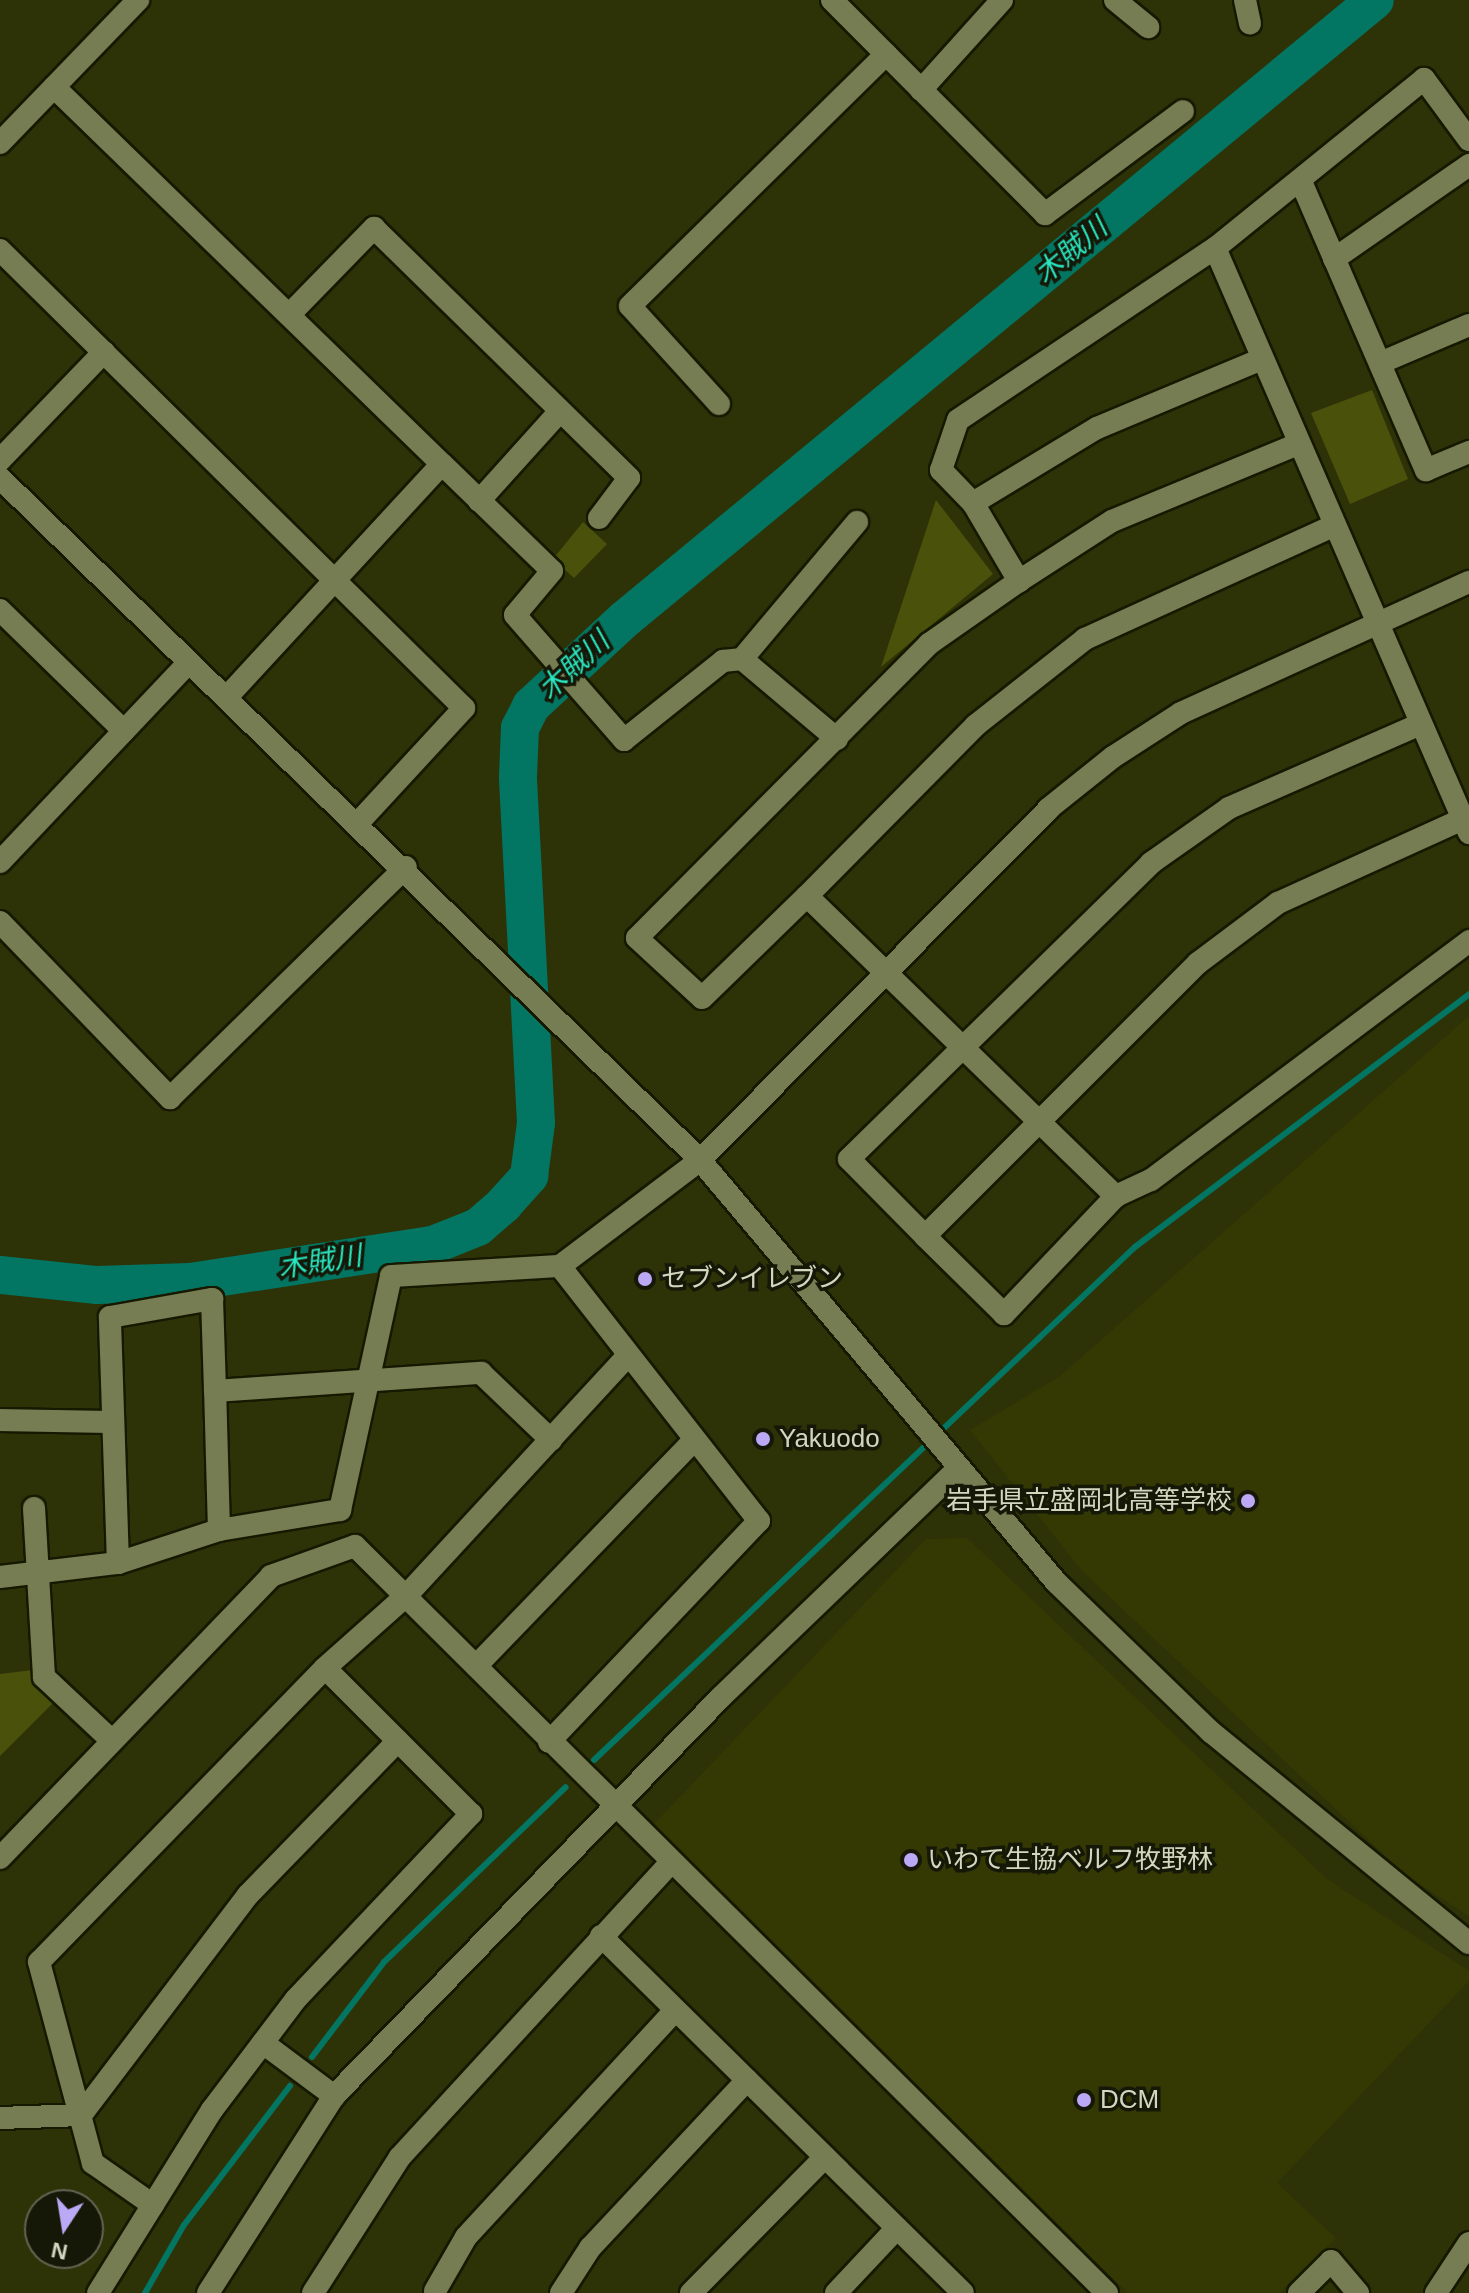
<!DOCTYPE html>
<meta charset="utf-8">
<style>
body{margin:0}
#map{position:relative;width:1469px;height:2293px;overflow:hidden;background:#2e3207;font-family:Arial,"Noto Sans JP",sans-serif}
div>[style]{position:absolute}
.built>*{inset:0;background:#343904}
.green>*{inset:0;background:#4a510b}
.stream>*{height:6px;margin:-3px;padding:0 3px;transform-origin:3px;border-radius:3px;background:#027662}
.river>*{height:38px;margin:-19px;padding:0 19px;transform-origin:19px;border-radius:19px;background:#027662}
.roads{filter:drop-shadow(2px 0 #161900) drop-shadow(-2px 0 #161900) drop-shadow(0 2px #161900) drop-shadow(0 -2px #161900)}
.minor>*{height:22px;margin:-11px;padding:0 11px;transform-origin:11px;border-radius:11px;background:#767d52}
.tertiary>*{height:22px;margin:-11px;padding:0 11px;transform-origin:11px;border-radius:11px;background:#767d52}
.dots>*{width:22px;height:22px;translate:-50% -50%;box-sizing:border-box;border:4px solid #161807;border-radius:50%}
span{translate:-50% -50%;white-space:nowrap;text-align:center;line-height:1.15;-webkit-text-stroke:7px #161807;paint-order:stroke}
.poi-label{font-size:26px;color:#d3d7c0}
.left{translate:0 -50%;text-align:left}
.right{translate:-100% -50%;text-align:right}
.water-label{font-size:28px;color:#28e7c2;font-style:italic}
.north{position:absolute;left:24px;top:2189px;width:80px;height:80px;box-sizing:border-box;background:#161807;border:2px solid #626451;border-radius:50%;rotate:192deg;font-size:22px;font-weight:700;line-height:32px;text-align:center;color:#d3d7c0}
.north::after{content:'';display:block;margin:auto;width:28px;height:36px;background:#bca9f5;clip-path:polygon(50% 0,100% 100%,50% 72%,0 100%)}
</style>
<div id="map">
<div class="built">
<div style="clip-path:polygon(1469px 1016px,1469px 1916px,1406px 1875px,1083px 1572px,970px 1430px,1060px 1376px)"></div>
<div style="clip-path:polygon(967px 1538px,1327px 1879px,1469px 1971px,1469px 1981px,1277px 2183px,1336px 2238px,1279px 2293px,1128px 2293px,654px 1824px,926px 1539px)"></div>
</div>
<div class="green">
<div style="clip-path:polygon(1372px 390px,1408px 479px,1350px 504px,1311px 413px)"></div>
<div style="clip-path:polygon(936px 500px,993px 574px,881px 667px)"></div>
<div style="clip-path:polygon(583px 522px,607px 544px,574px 578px,553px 559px)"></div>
<div style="clip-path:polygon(33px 1670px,53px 1703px,0 1756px,0 1674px)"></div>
</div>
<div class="stream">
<div style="left:594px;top:1760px;width:746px;rotate:-43.48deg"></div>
<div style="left:1135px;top:1247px;width:419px;rotate:-37.1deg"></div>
<div style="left:312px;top:2057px;width:119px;rotate:-52.8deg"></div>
<div style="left:384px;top:1962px;width:252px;rotate:-43.9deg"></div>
<div style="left:145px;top:2293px;width:78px;rotate:-60.2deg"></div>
<div style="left:184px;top:2225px;width:175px;rotate:-52.7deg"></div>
</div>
<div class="river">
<div style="left:0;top:1275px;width:98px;rotate:5.9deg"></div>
<div style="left:97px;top:1285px;width:93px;rotate:-1.8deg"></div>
<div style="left:190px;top:1282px;width:246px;rotate:-8.7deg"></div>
<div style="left:433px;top:1245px;width:48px;rotate:-21.8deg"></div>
<div style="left:478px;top:1227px;width:35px;rotate:-41deg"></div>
<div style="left:504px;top:1204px;width:38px;rotate:-48deg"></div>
<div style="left:529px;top:1176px;width:53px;rotate:-82.5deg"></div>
<div style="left:536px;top:1123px;width:346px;rotate:-93deg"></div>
<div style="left:518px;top:777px;width:49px;rotate:-87.7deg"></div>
<div style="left:520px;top:728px;width:25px;rotate:-63deg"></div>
<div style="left:531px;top:706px;width:128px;rotate:-42.8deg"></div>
<div style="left:625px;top:619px;width:972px;rotate:-39.53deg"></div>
</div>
<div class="roads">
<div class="minor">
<div style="left:832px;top:0;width:302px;rotate:45.1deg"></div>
<div style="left:1045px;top:214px;width:172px;rotate:-36.7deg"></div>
<div style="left:1115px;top:0;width:43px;rotate:39.3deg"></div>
<div style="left:1245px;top:0;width:24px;rotate:78deg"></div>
<div style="left:54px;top:87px;width:541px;rotate:44.18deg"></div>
<div style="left:921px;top:90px;width:121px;rotate:-48deg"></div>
<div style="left:1469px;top:140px;width:76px;rotate:-126.4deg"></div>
<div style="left:1424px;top:79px;width:269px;rotate:141deg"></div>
<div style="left:1215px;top:248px;width:309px;rotate:146.2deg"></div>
<div style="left:958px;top:420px;width:53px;rotate:108.8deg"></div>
<div style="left:941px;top:470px;width:46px;rotate:45.9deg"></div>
<div style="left:973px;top:503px;width:91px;rotate:59.5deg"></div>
<div style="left:1019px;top:581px;width:110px;rotate:145deg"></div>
<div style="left:929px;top:644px;width:414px;rotate:134.8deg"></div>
<div style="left:637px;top:938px;width:88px;rotate:42.7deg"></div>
<div style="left:702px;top:998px;width:146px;rotate:-44.2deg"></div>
<div style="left:807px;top:896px;width:431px;rotate:44.2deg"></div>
<div style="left:1116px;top:1196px;width:38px;rotate:-25deg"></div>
<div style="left:1151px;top:1180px;width:398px;rotate:-36.9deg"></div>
<div style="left:1302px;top:184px;width:312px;rotate:66.6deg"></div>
<div style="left:1426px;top:470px;width:47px;rotate:-22.7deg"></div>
<div style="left:1215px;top:248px;width:638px;rotate:66.53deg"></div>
<div style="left:0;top:250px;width:652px;rotate:44.63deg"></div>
<div style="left:464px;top:708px;width:159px;rotate:132.7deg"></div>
<div style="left:1334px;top:259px;width:165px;rotate:-34.8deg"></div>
<div style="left:289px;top:315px;width:122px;rotate:-45.7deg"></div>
<div style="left:374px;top:228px;width:357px;rotate:44.4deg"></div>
<div style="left:629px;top:478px;width:50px;rotate:126.9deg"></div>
<div style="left:1380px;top:363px;width:97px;rotate:-23.1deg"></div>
<div style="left:719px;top:404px;width:132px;rotate:-132.2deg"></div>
<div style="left:630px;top:306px;width:359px;rotate:-44.5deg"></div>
<div style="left:0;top:460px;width:150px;rotate:-46.1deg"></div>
<div style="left:479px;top:501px;width:121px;rotate:-48deg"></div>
<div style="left:973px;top:503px;width:145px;rotate:-31.2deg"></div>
<div style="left:1097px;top:428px;width:179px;rotate:-22.7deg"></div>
<div style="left:1019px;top:581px;width:111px;rotate:-32.8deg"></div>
<div style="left:1112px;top:521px;width:201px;rotate:-22.5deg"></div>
<div style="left:0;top:610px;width:173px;rotate:44.3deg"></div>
<div style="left:226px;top:698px;width:318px;rotate:-47.3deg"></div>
<div style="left:442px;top:464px;width:153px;rotate:44.2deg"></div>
<div style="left:552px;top:571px;width:57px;rotate:130.1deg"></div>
<div style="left:515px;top:615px;width:166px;rotate:48.9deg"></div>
<div style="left:624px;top:740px;width:127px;rotate:-38.6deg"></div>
<div style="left:723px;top:661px;width:19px;rotate:-6deg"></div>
<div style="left:837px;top:739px;width:124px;rotate:-139.9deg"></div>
<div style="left:742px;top:659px;width:179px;rotate:-50deg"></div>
<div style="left:0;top:862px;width:275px;rotate:-46.6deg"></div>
<div style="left:807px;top:896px;width:240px;rotate:-45.3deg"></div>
<div style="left:976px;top:725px;width:139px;rotate:-38.3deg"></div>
<div style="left:1085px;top:639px;width:273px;rotate:-24.5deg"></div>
<div style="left:0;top:922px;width:245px;rotate:46deg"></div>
<div style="left:170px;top:1098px;width:330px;rotate:-44.4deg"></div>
<div style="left:1116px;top:1196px;width:163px;rotate:133.5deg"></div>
<div style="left:1004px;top:1314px;width:111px;rotate:-135.4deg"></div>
<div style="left:925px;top:1236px;width:386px;rotate:-45deg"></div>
<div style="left:1198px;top:963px;width:100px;rotate:-36.9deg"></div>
<div style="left:1278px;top:903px;width:203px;rotate:-24.4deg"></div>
<div style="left:925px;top:1236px;width:108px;rotate:-134.6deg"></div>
<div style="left:849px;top:1159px;width:423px;rotate:-44.4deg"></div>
<div style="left:1151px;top:863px;width:95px;rotate:-35.2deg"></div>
<div style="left:1229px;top:808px;width:209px;rotate:-23.7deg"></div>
<div style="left:0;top:1420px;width:113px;rotate:1deg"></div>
<div style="left:34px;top:1508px;width:169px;rotate:86.6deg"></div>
<div style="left:44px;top:1677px;width:91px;rotate:43.2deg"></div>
<div style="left:219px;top:1530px;width:139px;rotate:-91.6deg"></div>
<div style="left:215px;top:1391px;width:267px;rotate:-3.9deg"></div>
<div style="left:481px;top:1373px;width:97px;rotate:43.7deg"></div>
<div style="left:118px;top:1563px;width:246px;rotate:-91.9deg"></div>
<div style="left:110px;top:1317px;width:104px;rotate:-10deg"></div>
<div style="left:212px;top:1299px;width:92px;rotate:88.1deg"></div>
<div style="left:0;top:1577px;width:119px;rotate:-6.8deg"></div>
<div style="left:118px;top:1563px;width:106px;rotate:-18.1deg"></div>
<div style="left:219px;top:1530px;width:123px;rotate:-9.4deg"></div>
<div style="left:340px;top:1510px;width:239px;rotate:-77.7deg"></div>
<div style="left:391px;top:1276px;width:169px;rotate:-3.4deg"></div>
<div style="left:560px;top:1266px;width:176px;rotate:-37.1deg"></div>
<div style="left:700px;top:1160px;width:494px;rotate:-45.2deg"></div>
<div style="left:1048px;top:809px;width:83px;rotate:-38.7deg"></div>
<div style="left:1113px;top:757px;width:81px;rotate:-32.9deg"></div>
<div style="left:1181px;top:713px;width:316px;rotate:-24.5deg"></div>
<div style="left:476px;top:1666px;width:314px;rotate:-46deg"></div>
<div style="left:325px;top:1668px;width:110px;rotate:-41.7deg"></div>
<div style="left:407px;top:1595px;width:324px;rotate:-47.3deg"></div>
<div style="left:549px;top:1742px;width:305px;rotate:-46.5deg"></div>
<div style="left:759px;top:1521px;width:323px;rotate:-128deg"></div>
<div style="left:0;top:1858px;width:391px;rotate:-46.1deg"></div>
<div style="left:271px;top:1576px;width:89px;rotate:-19.7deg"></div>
<div style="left:355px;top:1546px;width:1060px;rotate:44.81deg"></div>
<div style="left:601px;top:1936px;width:508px;rotate:44.6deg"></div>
<div style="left:263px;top:2043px;width:89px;rotate:36.7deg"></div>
<div style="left:0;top:2118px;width:81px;rotate:-2.1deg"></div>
<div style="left:81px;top:2115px;width:276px;rotate:-52.8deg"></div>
<div style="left:248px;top:1895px;width:215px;rotate:-45.8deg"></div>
<div style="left:435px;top:2291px;width:62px;rotate:-60.1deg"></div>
<div style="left:466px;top:2237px;width:302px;rotate:-47.3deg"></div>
<div style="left:98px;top:2293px;width:216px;rotate:-58.1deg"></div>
<div style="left:212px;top:2110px;width:139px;rotate:-52.9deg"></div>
<div style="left:296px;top:1999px;width:255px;rotate:-46.6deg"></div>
<div style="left:471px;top:1814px;width:206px;rotate:-135deg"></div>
<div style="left:325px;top:1668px;width:410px;rotate:134.2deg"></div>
<div style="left:39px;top:1962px;width:208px;rotate:75deg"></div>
<div style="left:93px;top:2163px;width:73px;rotate:35deg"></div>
<div style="left:313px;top:2293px;width:161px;rotate:-57.4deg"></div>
<div style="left:400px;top:2157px;width:399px;rotate:-47.4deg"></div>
<div style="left:561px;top:2293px;width:54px;rotate:-57.2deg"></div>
<div style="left:590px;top:2248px;width:230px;rotate:-46.9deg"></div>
<div style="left:691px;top:2293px;width:191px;rotate:-45.4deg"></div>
<div style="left:836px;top:2293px;width:89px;rotate:-46.8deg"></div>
<div style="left:1299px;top:2293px;width:45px;rotate:-45deg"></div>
<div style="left:1331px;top:2261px;width:42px;rotate:49.8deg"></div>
<div style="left:1436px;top:2293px;width:60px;rotate:-56.6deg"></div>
</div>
<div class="tertiary">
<div style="left:0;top:143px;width:199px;rotate:-46deg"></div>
<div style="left:0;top:478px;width:977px;rotate:44.25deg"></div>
<div style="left:700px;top:1160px;width:552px;rotate:49.85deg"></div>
<div style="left:1056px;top:1582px;width:216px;rotate:44.1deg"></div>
<div style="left:1211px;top:1732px;width:333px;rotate:39.3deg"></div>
<div style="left:208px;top:2293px;width:234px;rotate:-57.4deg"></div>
<div style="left:334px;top:2096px;width:556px;rotate:-45.87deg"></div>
<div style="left:721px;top:1697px;width:330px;rotate:-43.9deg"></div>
</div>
</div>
<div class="dots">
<div style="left:645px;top:1279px;background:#bca9f5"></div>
<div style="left:763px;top:1439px;background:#bca9f5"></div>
<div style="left:1248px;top:1501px;background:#bca9f5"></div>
<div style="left:911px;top:1860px;background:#bca9f5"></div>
<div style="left:1084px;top:2100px;background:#bca9f5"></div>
</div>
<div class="poi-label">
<span class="left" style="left:661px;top:1279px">セブンイレブン</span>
<span class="left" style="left:779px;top:1439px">Yakuodo</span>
<span class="right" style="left:1232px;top:1501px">岩手県立盛岡北高等学校</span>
<span class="left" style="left:927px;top:1860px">いわて生協ベルフ牧野林</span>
<span class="left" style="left:1100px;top:2100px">DCM</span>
</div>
<div class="water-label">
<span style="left:1071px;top:251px;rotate:-40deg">木賊川</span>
<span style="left:574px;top:666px;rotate:-43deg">木賊川</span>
<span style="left:320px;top:1262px;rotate:-9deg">木賊川</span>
</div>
<div class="north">N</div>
</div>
